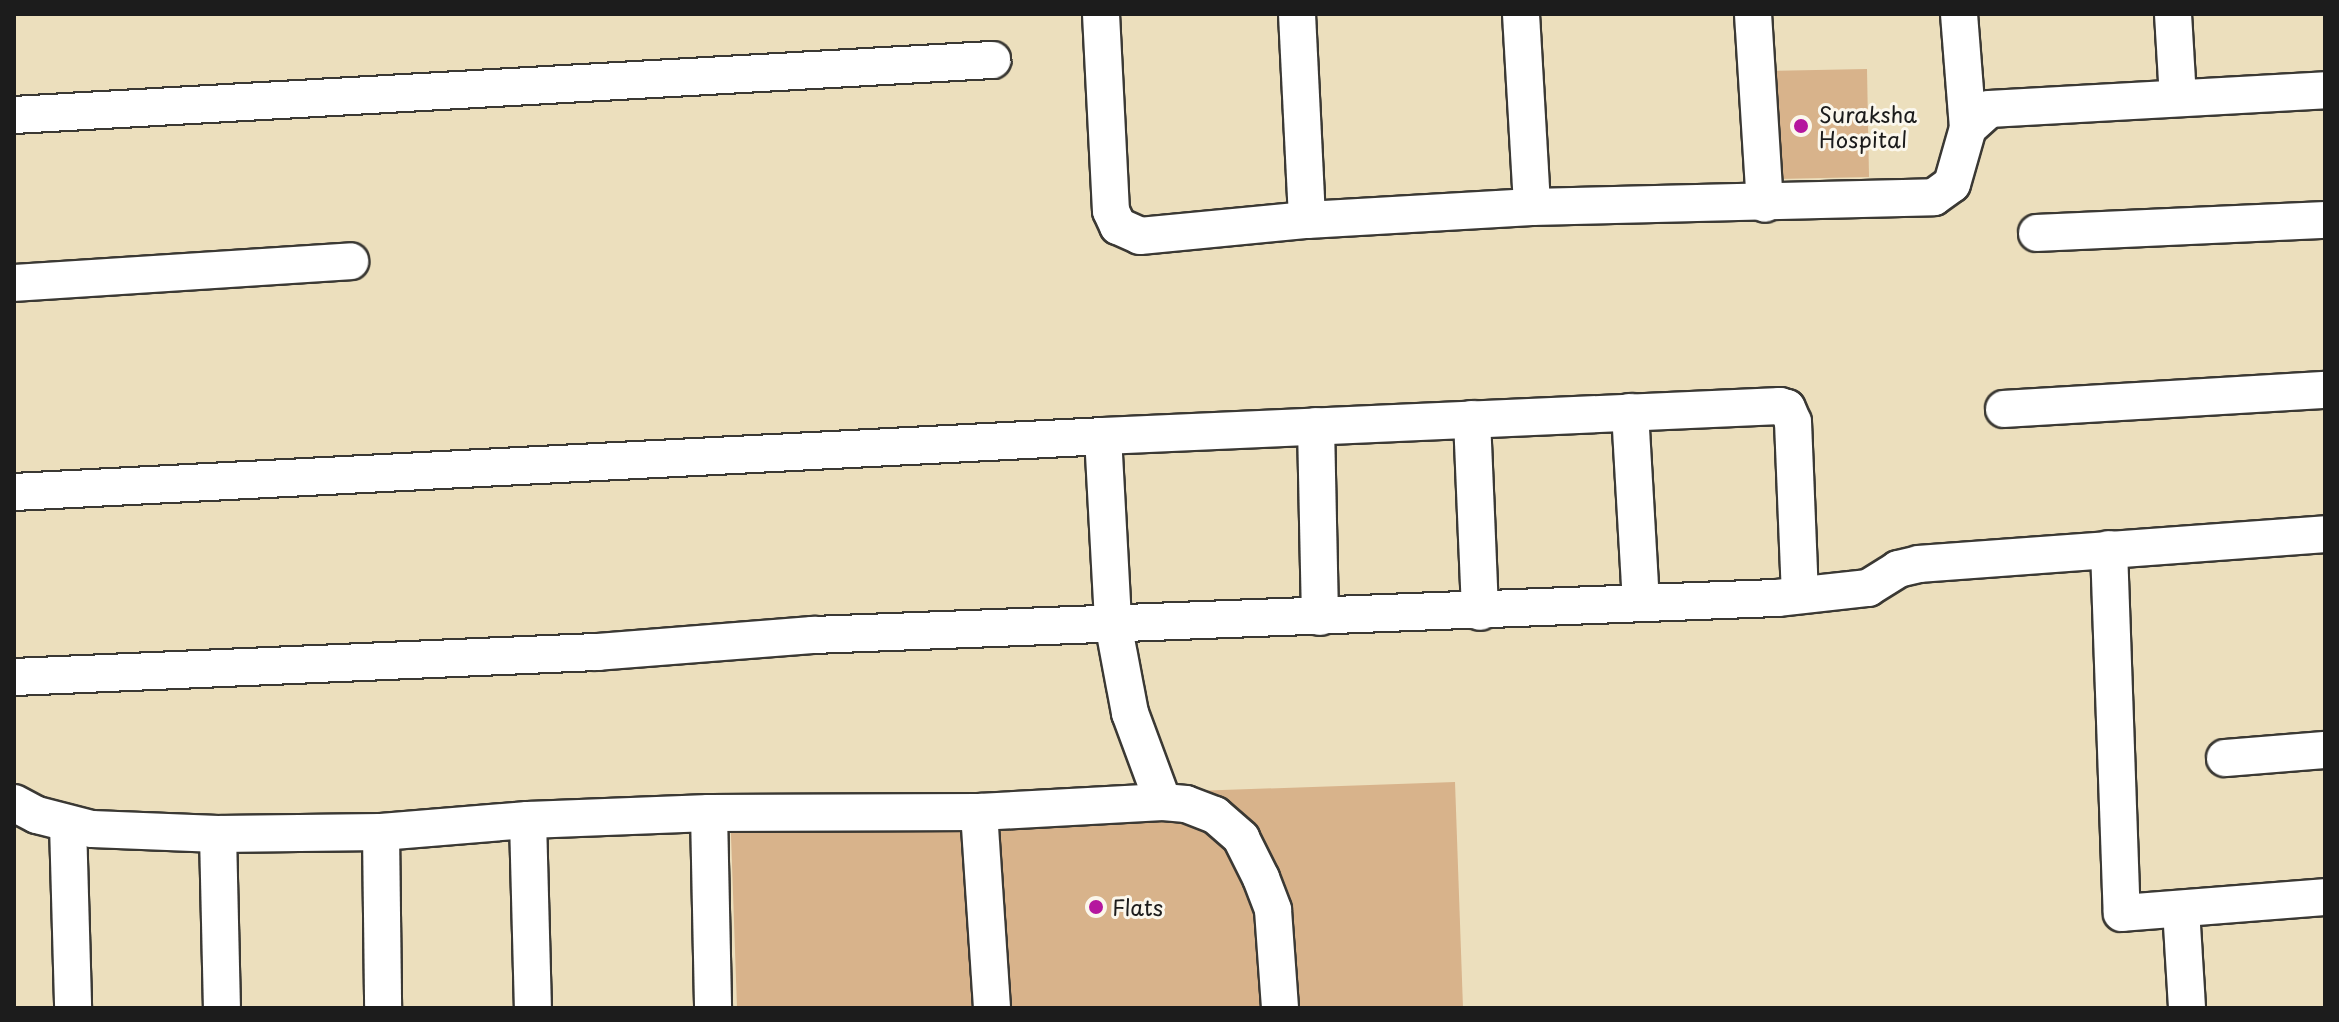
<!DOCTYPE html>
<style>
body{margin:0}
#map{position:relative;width:2339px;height:1022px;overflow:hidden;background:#ecdfbd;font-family:"Playpen Sans",sans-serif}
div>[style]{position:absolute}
.building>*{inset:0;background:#d8b38b}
.roads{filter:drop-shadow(2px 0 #3b3934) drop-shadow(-2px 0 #3b3934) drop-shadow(0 2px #3b3934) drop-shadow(0 -2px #3b3934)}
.minor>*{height:36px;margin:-18px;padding:0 18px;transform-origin:18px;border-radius:18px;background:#fff}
.dots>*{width:22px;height:22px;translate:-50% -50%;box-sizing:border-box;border:4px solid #fbf7ec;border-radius:50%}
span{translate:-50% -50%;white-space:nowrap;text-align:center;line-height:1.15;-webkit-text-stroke:6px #fbf7ec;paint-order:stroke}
.poi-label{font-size:22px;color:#1c1c1c}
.left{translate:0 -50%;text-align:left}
.frame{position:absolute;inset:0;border:16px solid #1c1c1c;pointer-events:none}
</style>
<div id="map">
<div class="building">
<div style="clip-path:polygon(1867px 69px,1869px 177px,1773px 179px,1771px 71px)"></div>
<div style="clip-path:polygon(1455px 782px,1463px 1008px,737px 1008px,730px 807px)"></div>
</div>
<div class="roads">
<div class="minor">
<div style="left:1101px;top:14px;width:197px;rotate:87.1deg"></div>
<div style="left:1111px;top:211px;width:17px;rotate:65deg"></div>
<div style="left:1118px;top:226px;width:24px;rotate:24deg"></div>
<div style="left:1140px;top:236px;width:168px;rotate:-5.5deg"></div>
<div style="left:1307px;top:220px;width:225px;rotate:-3.3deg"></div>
<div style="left:1532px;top:207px;width:402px;rotate:-1.4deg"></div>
<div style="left:1934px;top:197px;width:22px;rotate:-36deg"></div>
<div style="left:1952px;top:184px;width:58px;rotate:-74.1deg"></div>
<div style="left:1968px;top:128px;width:28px;rotate:-42deg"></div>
<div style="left:1989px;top:109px;width:337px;rotate:-3.2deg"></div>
<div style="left:1297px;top:14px;width:206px;rotate:87.2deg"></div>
<div style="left:1521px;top:14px;width:193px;rotate:86.7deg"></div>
<div style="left:1753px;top:14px;width:190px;rotate:86.4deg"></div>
<div style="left:1959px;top:14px;width:114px;rotate:85.5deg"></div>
<div style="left:2173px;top:14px;width:84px;rotate:86.6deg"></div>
<div style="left:14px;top:115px;width:980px;rotate:-3.22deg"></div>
<div style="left:2037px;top:233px;width:288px;rotate:-2.6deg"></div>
<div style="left:14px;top:283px;width:337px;rotate:-3.7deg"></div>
<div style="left:2004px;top:409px;width:322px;rotate:-3.4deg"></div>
<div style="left:1630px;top:412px;width:190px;rotate:86.7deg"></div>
<div style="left:1472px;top:419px;width:193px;rotate:87.6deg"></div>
<div style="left:1316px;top:426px;width:191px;rotate:88.8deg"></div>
<div style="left:1103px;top:436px;width:187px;rotate:86.9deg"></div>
<div style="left:1113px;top:623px;width:92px;rotate:79.3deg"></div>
<div style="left:1130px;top:713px;width:95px;rotate:69.7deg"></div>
<div style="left:14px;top:492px;width:1090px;rotate:-2.94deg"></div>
<div style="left:1103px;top:436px;width:678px;rotate:-2.54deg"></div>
<div style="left:1780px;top:406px;width:7px;rotate:16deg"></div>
<div style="left:1787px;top:408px;width:15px;rotate:67deg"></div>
<div style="left:1793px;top:422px;width:173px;rotate:87.7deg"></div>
<div style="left:2109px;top:549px;width:364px;rotate:88deg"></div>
<div style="left:2122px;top:913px;width:204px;rotate:-4.5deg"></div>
<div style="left:14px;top:677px;width:584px;rotate:-2.46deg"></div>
<div style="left:597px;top:652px;width:217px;rotate:-4.5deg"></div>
<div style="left:813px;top:635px;width:965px;rotate:-2.2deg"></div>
<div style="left:1777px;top:598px;width:92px;rotate:-6.3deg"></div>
<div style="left:1868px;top:588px;width:36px;rotate:-32deg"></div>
<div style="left:1898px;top:569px;width:22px;rotate:-13deg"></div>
<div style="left:1919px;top:564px;width:407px;rotate:-4.2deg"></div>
<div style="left:2225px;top:758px;width:100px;rotate:-4.6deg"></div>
<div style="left:14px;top:803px;width:26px;rotate:28deg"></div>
<div style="left:37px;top:815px;width:57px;rotate:14.3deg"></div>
<div style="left:92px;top:829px;width:126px;rotate:2.3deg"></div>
<div style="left:218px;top:834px;width:163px;rotate:-0.7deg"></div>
<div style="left:381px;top:832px;width:147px;rotate:-4.7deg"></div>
<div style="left:528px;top:820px;width:181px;rotate:-2.2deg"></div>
<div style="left:709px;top:813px;width:270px;rotate:-0.2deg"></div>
<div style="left:979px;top:812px;width:184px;rotate:-3.1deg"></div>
<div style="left:1163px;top:802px;width:23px;rotate:5deg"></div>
<div style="left:1186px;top:804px;width:31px;rotate:21deg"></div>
<div style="left:1215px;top:815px;width:35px;rotate:41deg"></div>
<div style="left:1241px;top:838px;width:45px;rotate:63.4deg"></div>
<div style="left:1261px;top:878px;width:34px;rotate:69deg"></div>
<div style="left:1273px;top:910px;width:98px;rotate:85.9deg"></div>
<div style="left:979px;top:812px;width:196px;rotate:86.2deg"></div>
<div style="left:709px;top:813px;width:195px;rotate:88.8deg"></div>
<div style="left:528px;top:820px;width:188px;rotate:88.5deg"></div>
<div style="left:68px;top:824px;width:184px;rotate:88.4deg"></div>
<div style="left:381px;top:832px;width:176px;rotate:89.3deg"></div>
<div style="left:218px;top:834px;width:174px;rotate:88.7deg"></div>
<div style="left:2181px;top:909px;width:99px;rotate:86.5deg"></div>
</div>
</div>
<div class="dots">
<div style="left:1801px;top:126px;background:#b5179e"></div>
<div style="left:1096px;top:907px;background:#b5179e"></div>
</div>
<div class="poi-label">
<span class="left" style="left:1819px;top:126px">Suraksha<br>Hospital</span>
<span class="left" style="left:1112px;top:907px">Flats</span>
</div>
<div class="frame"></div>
</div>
